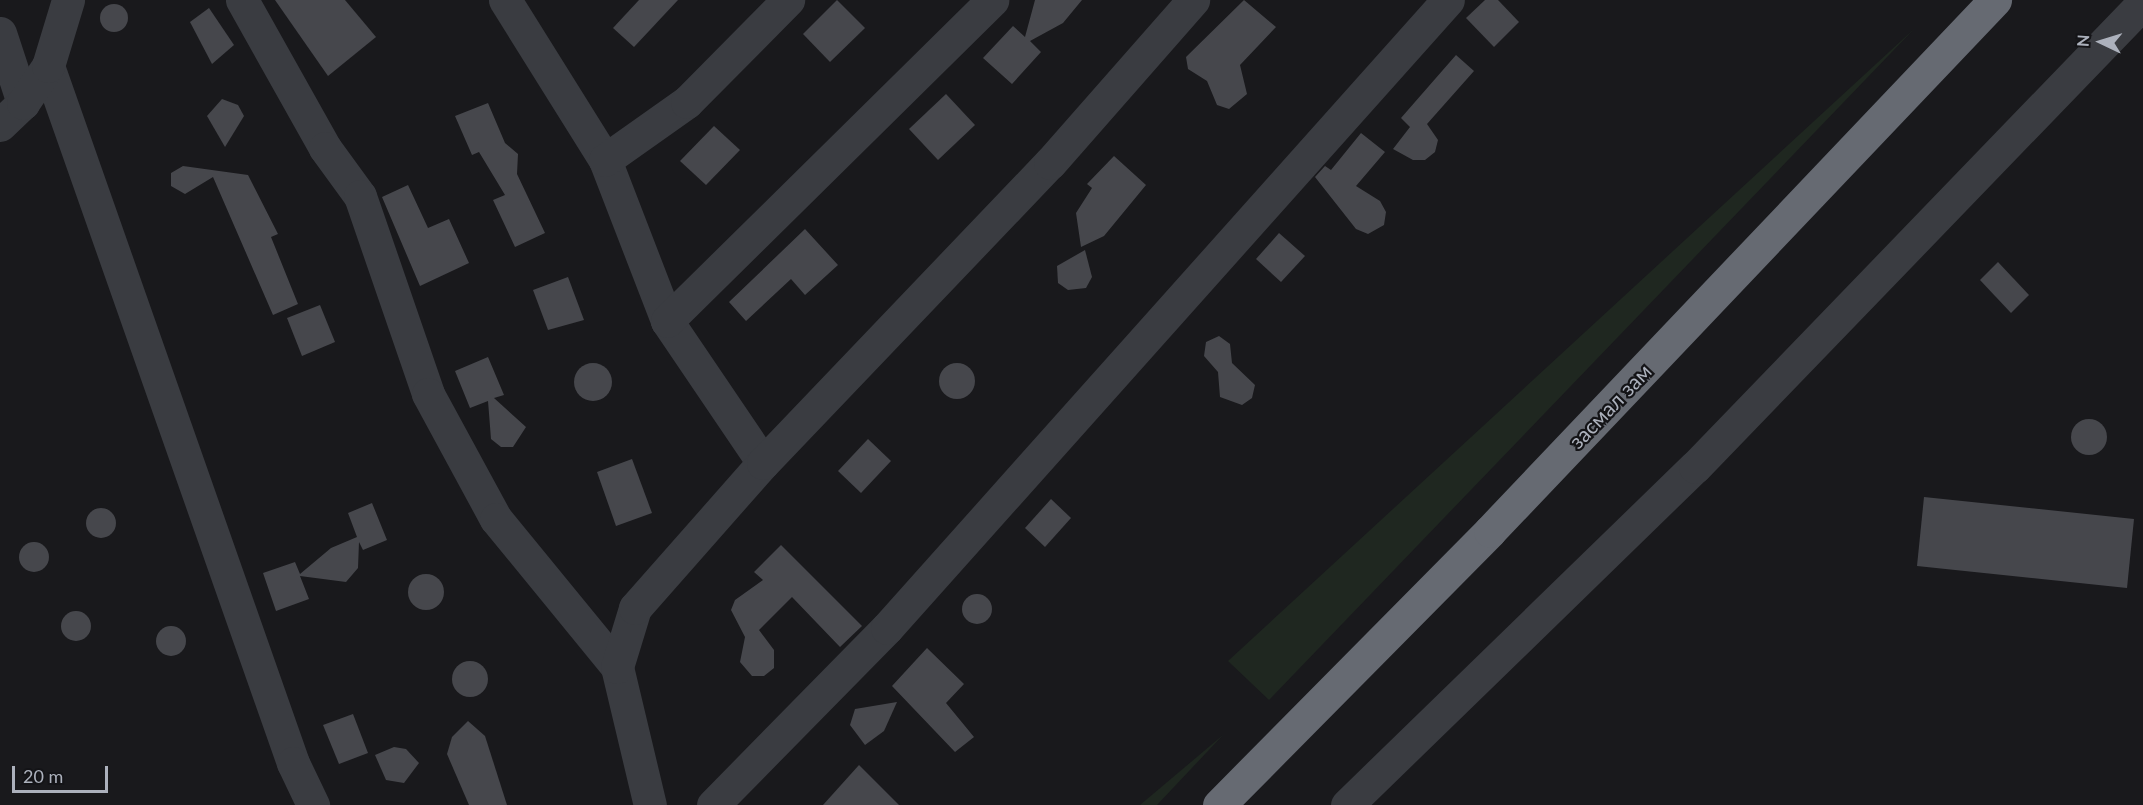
<!DOCTYPE html>
<meta charset="utf-8">
<style>
body{margin:0}
#map{position:relative;width:2143px;height:805px;overflow:hidden;background:#19191c;font-family:Lato,sans-serif}
div>[style]{position:absolute}
.green>*{inset:0;background:#1f2720}
.building>*{inset:0;background:#46474c}
.round{border-radius:50%}
.minor>*{height:33px;margin:-16.5px;padding:0 16.5px;transform-origin:16.5px;border-radius:16.5px;background:#3a3c41}
.highway>*{height:33px;margin:-16.5px;padding:0 16.5px;transform-origin:16.5px;border-radius:16.5px;background:#666a72}
span{translate:-50% -50%;white-space:nowrap;text-align:center;line-height:1.15;-webkit-text-stroke:4.5px #141417;paint-order:stroke}
.street-label{font-size:21px;color:#acb1bc}
.north{position:absolute;left:2071px;top:12px;width:60px;height:60px;-webkit-text-stroke:4px #141417;paint-order:stroke;rotate:274deg;font-size:16px;font-weight:700;line-height:24px;text-align:center;color:#acb1bc}
.north::after{content:'';display:block;margin:auto;width:21px;height:27px;background:#acb1bc;clip-path:polygon(50% 0,100% 100%,50% 72%,0 100%)}
.scale{position:absolute;left:12px;top:766px;width:96px;height:27px;box-sizing:border-box;border:3px solid #acb1bc;border-top:0;padding-left:8px;font-size:18px;line-height:21px;white-space:nowrap;color:#acb1bc;-webkit-text-stroke:4px #141417;paint-order:stroke}
</style>
<div id="map">
<div class="green">
<div style="clip-path:polygon(1914px 29px,1269px 700px,1228px 661px)"></div>
<div style="clip-path:polygon(1223px 735px,1157px 805px,1140px 805px)"></div>
</div>
<div class="building">
<div style="clip-path:polygon(275px 0,345px 0,376px 37px,328px 76px)"></div>
<div style="clip-path:polygon(639px 0,678px 0,634px 47px,613px 28px)"></div>
<div style="clip-path:polygon(837px 0,865px 28px,830px 62px,803px 34px)"></div>
<div style="clip-path:polygon(1035px 0,1082px 0,1063px 23px,1030px 41px,1041px 52px,1012px 84px,983px 58px,1013px 26px,1025px 37px)"></div>
<div style="clip-path:polygon(1244px 0,1276px 27px,1240px 65px,1247px 94px,1229px 109px,1217px 105px,1207px 81px,1188px 69px,1186px 57px)"></div>
<div style="clip-path:polygon(1485px 0,1498px 0,1519px 22px,1494px 47px,1466px 18px)"></div>
<div class="round" style="left:100px;top:4px;width:28px;height:28px"></div>
<div style="clip-path:polygon(209px 8px,234px 45px,212px 64px,190px 22px)"></div>
<div style="clip-path:polygon(1456px 55px,1474px 71px,1427px 124px,1438px 140px,1435px 152px,1425px 160px,1413px 160px,1393px 149px,1410px 127px,1401px 118px)"></div>
<div style="clip-path:polygon(946px 94px,975px 125px,938px 160px,909px 129px)"></div>
<div style="clip-path:polygon(222px 99px,238px 105px,244px 116px,225px 147px,207px 116px)"></div>
<div style="clip-path:polygon(488px 103px,505px 143px,518px 154px,517px 174px,545px 233px,515px 247px,493px 200px,505px 195px,479px 152px,472px 155px,455px 116px)"></div>
<div style="clip-path:polygon(714px 126px,740px 150px,706px 185px,680px 161px)"></div>
<div style="clip-path:polygon(1361px 133px,1385px 152px,1356px 186px,1380px 201px,1386px 212px,1384px 225px,1368px 234px,1356px 229px,1315px 177px,1325px 166px,1331px 170px)"></div>
<div style="clip-path:polygon(1114px 156px,1146px 185px,1104px 236px,1081px 247px,1076px 213px,1092px 188px,1087px 184px)"></div>
<div style="clip-path:polygon(183px 166px,248px 175px,278px 234px,271px 237px,298px 304px,273px 315px,213px 177px,185px 194px,171px 186px,171px 173px)"></div>
<div style="clip-path:polygon(408px 185px,428px 228px,449px 219px,469px 263px,420px 286px,382px 197px)"></div>
<div style="clip-path:polygon(805px 229px,838px 265px,805px 295px,791px 279px,746px 321px,729px 302px)"></div>
<div style="clip-path:polygon(1279px 233px,1305px 256px,1281px 282px,1256px 259px)"></div>
<div style="clip-path:polygon(1085px 250px,1092px 277px,1086px 288px,1068px 290px,1058px 283px,1057px 266px)"></div>
<div style="clip-path:polygon(1998px 262px,2029px 295px,2011px 313px,1980px 280px)"></div>
<div style="clip-path:polygon(568px 277px,584px 320px,548px 330px,533px 290px)"></div>
<div style="clip-path:polygon(320px 305px,335px 342px,302px 356px,287px 318px)"></div>
<div style="clip-path:polygon(1219px 336px,1230px 344px,1232px 363px,1255px 385px,1252px 398px,1242px 405px,1220px 397px,1218px 372px,1204px 356px,1206px 342px)"></div>
<div style="clip-path:polygon(488px 357px,504px 395px,494px 398px,526px 427px,513px 447px,501px 447px,491px 439px,488px 401px,470px 408px,455px 371px)"></div>
<div class="round" style="left:939px;top:363px;width:36px;height:36px"></div>
<div class="round" style="left:574px;top:363px;width:38px;height:38px"></div>
<div class="round" style="left:2071px;top:419px;width:36px;height:36px"></div>
<div style="clip-path:polygon(868px 439px,891px 461px,861px 493px,838px 471px)"></div>
<div style="clip-path:polygon(632px 459px,652px 513px,616px 526px,597px 472px)"></div>
<div style="clip-path:polygon(1924px 497px,2134px 519px,2127px 588px,1917px 566px)"></div>
<div style="clip-path:polygon(1051px 499px,1071px 518px,1045px 547px,1025px 528px)"></div>
<div style="clip-path:polygon(372px 503px,387px 540px,363px 550px,359px 542px,358px 568px,346px 582px,300px 576px,309px 599px,276px 611px,263px 573px,295px 562px,300px 574px,331px 548px,357px 537px,348px 513px)"></div>
<div class="round" style="left:86px;top:508px;width:30px;height:30px"></div>
<div class="round" style="left:19px;top:542px;width:30px;height:30px"></div>
<div style="clip-path:polygon(781px 545px,862px 626px,840px 647px,792px 597px,759px 630px,774px 650px,774px 668px,764px 676px,752px 676px,740px 662px,745px 637px,731px 610px,735px 600px,763px 580px,754px 572px)"></div>
<div class="round" style="left:408px;top:574px;width:36px;height:36px"></div>
<div class="round" style="left:962px;top:594px;width:30px;height:30px"></div>
<div class="round" style="left:61px;top:611px;width:30px;height:30px"></div>
<div class="round" style="left:156px;top:626px;width:30px;height:30px"></div>
<div style="clip-path:polygon(927px 648px,964px 684px,946px 703px,974px 737px,955px 752px,892px 686px)"></div>
<div class="round" style="left:452px;top:661px;width:36px;height:36px"></div>
<div style="clip-path:polygon(897px 702px,884px 731px,865px 745px,850px 725px,855px 709px)"></div>
<div style="clip-path:polygon(353px 714px,368px 753px,339px 764px,323px 725px)"></div>
<div style="clip-path:polygon(468px 721px,485px 736px,507px 805px,469px 805px,447px 754px,452px 737px)"></div>
<div style="clip-path:polygon(394px 747px,406px 749px,419px 763px,404px 783px,386px 780px,375px 755px)"></div>
<div style="clip-path:polygon(859px 765px,899px 805px,823px 805px)"></div>
</div>
<div class="minor">
<div style="left:242px;top:0;width:170px;rotate:60.7deg"></div>
<div style="left:325px;top:148px;width:59px;rotate:53.9deg"></div>
<div style="left:360px;top:196px;width:209px;rotate:71deg"></div>
<div style="left:428px;top:394px;width:142px;rotate:61.5deg"></div>
<div style="left:496px;top:519px;width:191px;rotate:50.7deg"></div>
<div style="left:617px;top:667px;width:142px;rotate:76.6deg"></div>
<div style="left:505px;top:0;width:189px;rotate:58deg"></div>
<div style="left:605px;top:160px;width:173px;rotate:68.9deg"></div>
<div style="left:667px;top:321px;width:171px;rotate:55.9deg"></div>
<div style="left:0;top:33px;width:74px;rotate:71.8deg"></div>
<div style="left:48px;top:66px;width:739px;rotate:70.63deg"></div>
<div style="left:293px;top:763px;width:47px;rotate:64.5deg"></div>
<div style="left:0;top:125px;width:32px;rotate:-44deg"></div>
<div style="left:23px;top:103px;width:45px;rotate:-56deg"></div>
<div style="left:48px;top:66px;width:69px;rotate:-73.1deg"></div>
<div style="left:605px;top:160px;width:100px;rotate:-35.3deg"></div>
<div style="left:687px;top:102px;width:144px;rotate:-45.3deg"></div>
<div style="left:667px;top:321px;width:457px;rotate:-44.6deg"></div>
<div style="left:617px;top:667px;width:62px;rotate:-73deg"></div>
<div style="left:635px;top:608px;width:193px;rotate:-48.6deg"></div>
<div style="left:763px;top:463px;width:415px;rotate:-46.3deg"></div>
<div style="left:1050px;top:163px;width:217px;rotate:-48.7deg"></div>
<div style="left:713px;top:805px;width:248px;rotate:-45.5deg"></div>
<div style="left:887px;top:628px;width:842px;rotate:-48.23deg"></div>
<div style="left:1347px;top:805px;width:485px;rotate:-44.2deg"></div>
<div style="left:1695px;top:467px;width:645px;rotate:-46.01deg"></div>
</div>
<div class="highway">
<div style="left:1219px;top:805px;width:385px;rotate:-45.3deg"></div>
<div style="left:1490px;top:531px;width:733px;rotate:-46.44deg"></div>
</div>
<div class="street-label">
<span style="left:1610px;top:406px;rotate:-46deg">засмал зам</span>
</div>
<div class="north">N</div>
<div class="scale">20 m</div>
</div>
